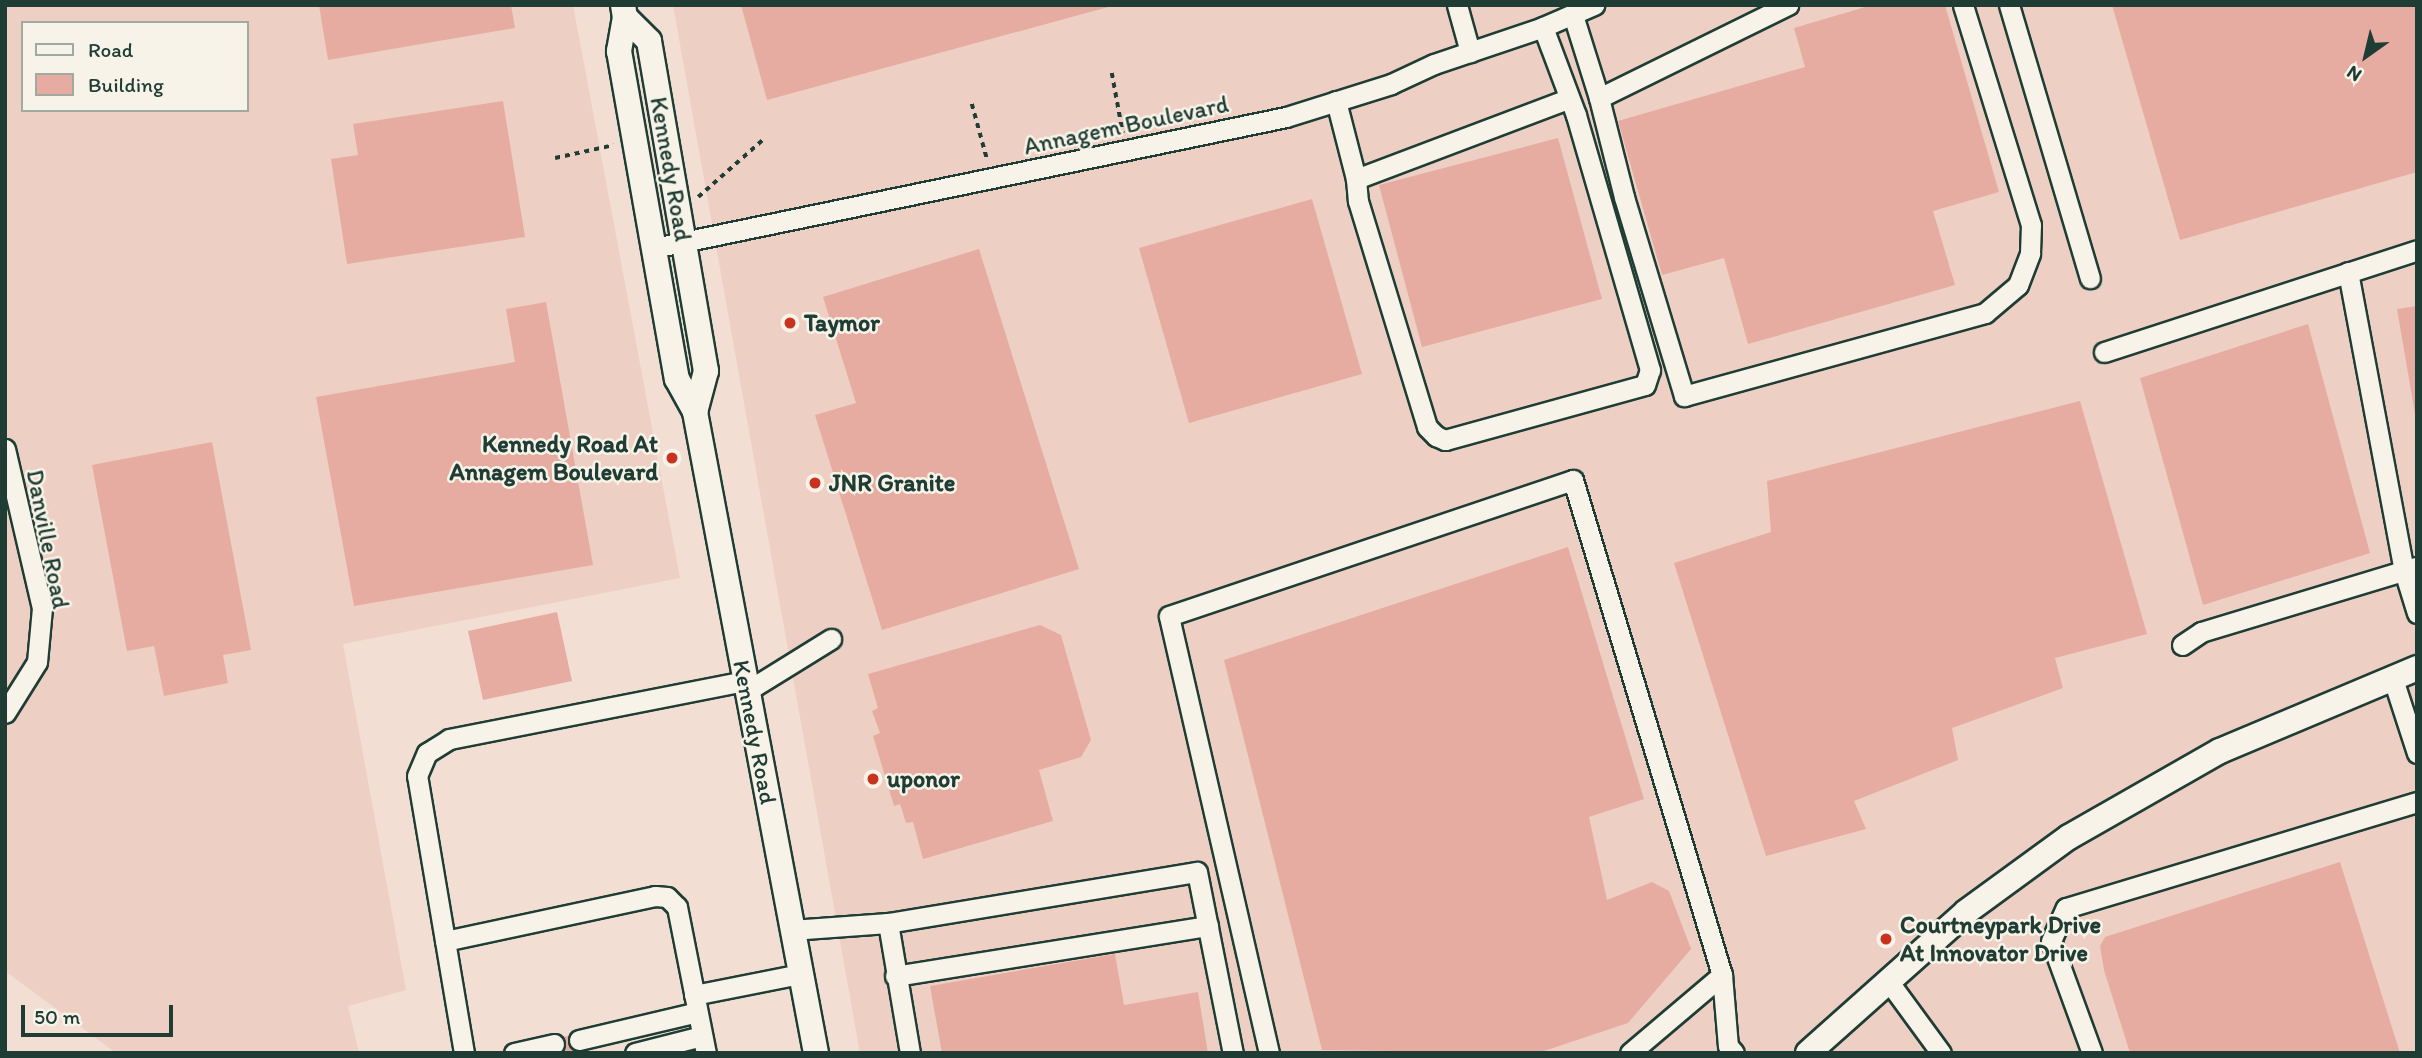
<!DOCTYPE html>
<style>
body{margin:0}
#map{position:relative;width:2422px;height:1058px;overflow:hidden;background:#f2ded3;font-family:Itim,sans-serif}
div>[style]{position:absolute}
.built>*{inset:0;background:#eecfc4}
.building>*{inset:0;background:#e6aca2}
.path>*{height:3.5px;margin-top:-1.75px;transform-origin:0;background:repeating-linear-gradient(90deg,#1f3d34 0 5px,transparent 0 10px)}
.roads{filter:drop-shadow(2px 0 #1f3d34) drop-shadow(-2px 0 #1f3d34) drop-shadow(0 2px #1f3d34) drop-shadow(0 -2px #1f3d34)}
.minor>*{height:19px;margin:-9.5px;padding:0 9.5px;transform-origin:9.5px;border-radius:9.5px;background:#f7f3e8}
.major>*{height:24px;margin:-12px;padding:0 12px;transform-origin:12px;border-radius:12px;background:#f7f3e8}
.dots>*{width:19px;height:19px;translate:-50% -50%;box-sizing:border-box;border:4px solid #f7f3e8;border-radius:50%}
span{translate:-50% -50%;white-space:nowrap;text-align:center;line-height:1.15;-webkit-text-stroke:5px #f7f3e8;paint-order:stroke}
.street-label{font-size:24px;color:#1f3d34}
.poi-label{font-size:24px;color:#1f3d34;font-weight:700}
.left{translate:0 -50%;text-align:left}
.right{translate:-100% -50%;text-align:right}
.frame{position:absolute;inset:0;border:7px solid #1f3d34;pointer-events:none}
.legend{position:absolute;left:21px;top:21px;width:228px;height:91px;box-sizing:border-box;background:#f7f3e8;border:2px solid #a1aaa0;margin:0;padding:9px 12px;list-style:none;font-size:21px;color:#1f3d34}
.legend li{display:flex;align-items:center;gap:14px;height:35px}
.legend b{width:35px;border:2px solid #a1aaa0}
.north{position:absolute;left:2331px;top:21px;width:70px;height:70px;-webkit-text-stroke:5px #f7f3e8;paint-order:stroke;rotate:214deg;font-size:19px;font-weight:700;line-height:28px;text-align:center;color:#1f3d34}
.north::after{content:'';display:block;margin:auto;width:24px;height:32px;background:#1f3d34;clip-path:polygon(50% 0,100% 100%,50% 72%,0 100%)}
.scale{position:absolute;left:21px;top:1005px;width:152px;height:32px;box-sizing:border-box;border:4px solid #1f3d34;border-top:0;padding-left:9px;font-size:21px;line-height:24px;white-space:nowrap;color:#1f3d34;-webkit-text-stroke:5px #f7f3e8;paint-order:stroke}
</style>
<div id="map">
<div class="built">
<div style="clip-path:polygon(evenodd,5px 5px,573px 5px,680px 578px,343px 644px,406px 990px,348px 1006px,359px 1053px,116px 1053px,5px 971px,5px 5px,23px 23px,247px 23px,247px 110px,23px 110px,23px 23px)"></div>
<div style="clip-path:polygon(673px 5px,2417px 5px,2417px 1053px,860px 1053px)"></div>
</div>
<div class="building">
<div style="clip-path:polygon(319px 5px,511px 5px,515px 28px,328px 60px)"></div>
<div style="clip-path:polygon(741px 5px,1112px 5px,1112px 6px,767px 100px)"></div>
<div style="clip-path:polygon(1872px 5px,1945px 5px,1999px 192px,1933px 211px,1955px 285px,1748px 344px,1724px 258px,1662px 275px,1618px 121px,1805px 67px,1794px 28px)"></div>
<div style="clip-path:polygon(2112px 5px,2417px 5px,2417px 172px,2180px 240px)"></div>
<div style="clip-path:polygon(503px 101px,525px 237px,347px 264px,331px 159px,358px 155px,353px 124px)"></div>
<div style="clip-path:polygon(1558px 138px,1602px 299px,1422px 347px,1379px 185px)"></div>
<div style="clip-path:polygon(1312px 199px,1362px 374px,1189px 423px,1139px 248px)"></div>
<div style="clip-path:polygon(979px 249px,1079px 569px,882px 630px,815px 415px,856px 403px,823px 297px)"></div>
<div style="clip-path:polygon(546px 302px,593px 565px,354px 606px,316px 397px,515px 362px,506px 309px)"></div>
<div style="clip-path:polygon(2417px 306px,2417px 414px,2415px 414px,2397px 309px)"></div>
<div style="clip-path:polygon(2308px 324px,2370px 553px,2203px 605px,2140px 378px)"></div>
<div style="clip-path:polygon(2080px 401px,2147px 634px,2055px 658px,2063px 688px,1952px 728px,1958px 760px,1854px 801px,1866px 829px,1766px 856px,1674px 563px,1771px 532px,1767px 481px)"></div>
<div style="clip-path:polygon(212px 442px,251px 650px,223px 655px,228px 683px,164px 696px,154px 646px,127px 651px,92px 465px)"></div>
<div style="clip-path:polygon(1568px 547px,1644px 799px,1589px 817px,1607px 900px,1652px 882px,1669px 891px,1691px 949px,1628px 1023px,1538px 1053px,1322px 1050px,1224px 660px)"></div>
<div style="clip-path:polygon(557px 612px,572px 681px,483px 700px,468px 631px)"></div>
<div style="clip-path:polygon(1040px 625px,1061px 635px,1091px 740px,1081px 757px,1039px 770px,1053px 821px,923px 859px,913px 822px,906px 823px,900px 804px,894px 806px,873px 736px,880px 733px,872px 711px,878px 708px,868px 674px)"></div>
<div style="clip-path:polygon(2340px 862px,2400px 1053px,2130px 1053px,2104px 970px,2100px 946px,2105px 937px)"></div>
<div style="clip-path:polygon(1115px 954px,1124px 1005px,1198px 992px,1208px 1053px,942px 1053px,930px 986px)"></div>
<div style="clip-path:polygon(578px 1034px,581px 1053px,555px 1053px,553px 1039px)"></div>
</div>
<div class="path">
<div style="left:1112px;top:73px;width:61px;rotate:79.6deg"></div>
<div style="left:972px;top:104px;width:57px;rotate:74.7deg"></div>
<div style="left:555px;top:158px;width:60px;rotate:-12.4deg"></div>
<div style="left:698px;top:197px;width:89px;rotate:-41.4deg"></div>
</div>
<div class="roads">
<div class="minor">
<div style="left:1457px;top:5px;width:49px;rotate:74.5deg"></div>
<div style="left:2009px;top:5px;width:285px;rotate:73.5deg"></div>
<div style="left:1573px;top:15px;width:87px;rotate:72.6deg"></div>
<div style="left:1599px;top:98px;width:211px;rotate:-26.2deg"></div>
<div style="left:1599px;top:98px;width:102px;rotate:75.8deg"></div>
<div style="left:1624px;top:197px;width:208px;rotate:73.2deg"></div>
<div style="left:1684px;top:396px;width:312px;rotate:-15.4deg"></div>
<div style="left:1985px;top:313px;width:43px;rotate:-40.3deg"></div>
<div style="left:2018px;top:285px;width:34px;rotate:-69deg"></div>
<div style="left:2030px;top:253px;width:28px;rotate:-88deg"></div>
<div style="left:2031px;top:225px;width:230px;rotate:-107.2deg"></div>
<div style="left:1336px;top:101px;width:81px;rotate:75.6deg"></div>
<div style="left:1356px;top:179px;width:22px;rotate:85deg"></div>
<div style="left:1358px;top:201px;width:236px;rotate:73deg"></div>
<div style="left:1427px;top:427px;width:13px;rotate:45deg"></div>
<div style="left:1436px;top:436px;width:10px;rotate:24deg"></div>
<div style="left:1445px;top:440px;width:207px;rotate:-15.4deg"></div>
<div style="left:1645px;top:385px;width:16px;rotate:-72deg"></div>
<div style="left:1650px;top:370px;width:266px;rotate:-106.2deg"></div>
<div style="left:1576px;top:115px;width:94px;rotate:-110.6deg"></div>
<div style="left:1356px;top:179px;width:227px;rotate:-20.7deg"></div>
<div style="left:654px;top:248px;width:645px;rotate:-11.71deg"></div>
<div style="left:1286px;top:117px;width:110px;rotate:-17.4deg"></div>
<div style="left:1391px;top:84px;width:47px;rotate:-24.9deg"></div>
<div style="left:1434px;top:64px;width:115px;rotate:-18.7deg"></div>
<div style="left:1543px;top:27px;width:56px;rotate:-23.3deg"></div>
<div style="left:2348px;top:272px;width:304px;rotate:79.4deg"></div>
<div style="left:2404px;top:571px;width:44px;rotate:72.8deg"></div>
<div style="left:2104px;top:352px;width:329px;rotate:-18deg"></div>
<div style="left:5px;top:449px;width:163px;rotate:76.9deg"></div>
<div style="left:42px;top:608px;width:54px;rotate:95.3deg"></div>
<div style="left:37px;top:662px;width:60px;rotate:122.1deg"></div>
<div style="left:2182px;top:645px;width:23px;rotate:-34deg"></div>
<div style="left:2201px;top:632px;width:225px;rotate:-16.8deg"></div>
<div style="left:2392px;top:676px;width:81px;rotate:72deg"></div>
<div style="left:747px;top:691px;width:99px;rotate:-31.8deg"></div>
<div style="left:888px;top:923px;width:132px;rotate:80.4deg"></div>
<div style="left:791px;top:930px;width:97px;rotate:-4.1deg"></div>
<div style="left:888px;top:923px;width:313px;rotate:-9.4deg"></div>
<div style="left:1197px;top:872px;width:185px;rotate:78.8deg"></div>
<div style="left:445px;top:941px;width:215px;rotate:-12.1deg"></div>
<div style="left:655px;top:896px;width:12px;rotate:5deg"></div>
<div style="left:667px;top:897px;width:14px;rotate:45deg"></div>
<div style="left:677px;top:907px;width:149px;rotate:78.8deg"></div>
<div style="left:895px;top:976px;width:317px;rotate:-9.1deg"></div>
<div style="left:1889px;top:982px;width:88px;rotate:53.8deg"></div>
<div style="left:694px;top:995px;width:108px;rotate:-11.2deg"></div>
<div style="left:579px;top:1040px;width:121px;rotate:-13.3deg"></div>
<div style="left:464px;top:1053px;width:281px;rotate:-99.6deg"></div>
<div style="left:417px;top:776px;width:25px;rotate:-67deg"></div>
<div style="left:427px;top:753px;width:26px;rotate:-32deg"></div>
<div style="left:449px;top:739px;width:302px;rotate:-11.1deg"></div>
<div style="left:514px;top:1053px;width:41px;rotate:-12.7deg"></div>
<div style="left:635px;top:1053px;width:69px;rotate:-14.2deg"></div>
<div style="left:1269px;top:1053px;width:448px;rotate:-102.9deg"></div>
<div style="left:1169px;top:616px;width:426px;rotate:-18.6deg"></div>
<div style="left:1573px;top:480px;width:517px;rotate:73.25deg"></div>
<div style="left:1722px;top:975px;width:71px;rotate:85.2deg"></div>
<div style="left:1728px;top:1046px;width:9px;rotate:49deg"></div>
<div style="left:1630px;top:1053px;width:121px;rotate:-40.3deg"></div>
<div style="left:2092px;top:1053px;width:119px;rotate:-110.1deg"></div>
<div style="left:2051px;top:941px;width:36px;rotate:-66deg"></div>
<div style="left:2066px;top:908px;width:367px;rotate:-16.8deg"></div>
</div>
<div class="major">
<div style="left:623px;top:5px;width:12px;rotate:81deg"></div>
<div style="left:625px;top:17px;width:35px;rotate:100deg"></div>
<div style="left:619px;top:51px;width:333px;rotate:80deg"></div>
<div style="left:677px;top:379px;width:38px;rotate:61deg"></div>
<div style="left:695px;top:412px;width:652px;rotate:79.31deg"></div>
<div style="left:625px;top:17px;width:34px;rotate:45deg"></div>
<div style="left:649px;top:41px;width:335px;rotate:80.2deg"></div>
<div style="left:706px;top:371px;width:42px;rotate:105deg"></div>
<div style="left:1808px;top:1053px;width:212px;rotate:-41.7deg"></div>
<div style="left:1966px;top:912px;width:127px;rotate:-36.1deg"></div>
<div style="left:2069px;top:837px;width:174px;rotate:-29.7deg"></div>
<div style="left:2220px;top:751px;width:214px;rotate:-22.8deg"></div>
</div>
</div>
<div class="dots">
<div style="left:790px;top:323px;background:#c8321e"></div>
<div style="left:672px;top:458px;background:#c8321e"></div>
<div style="left:815px;top:483px;background:#c8321e"></div>
<div style="left:873px;top:779px;background:#c8321e"></div>
<div style="left:1886px;top:939px;background:#c8321e"></div>
</div>
<div class="street-label">
<span style="left:1126px;top:125px;rotate:-12deg">Annagem Boulevard</span>
<span style="left:671px;top:169px;rotate:80deg">Kennedy Road</span>
<span style="left:48px;top:539px;rotate:79deg">Danville Road</span>
<span style="left:755px;top:732px;rotate:79deg">Kennedy Road</span>
</div>
<div class="poi-label">
<span class="left" style="left:804px;top:323px">Taymor</span>
<span class="right" style="left:658px;top:458px">Kennedy Road At<br>Annagem Boulevard</span>
<span class="left" style="left:829px;top:483px">JNR Granite</span>
<span class="left" style="left:887px;top:779px">uponor</span>
<span class="left" style="left:1900px;top:939px">Courtneypark Drive<br>At Innovator Drive</span>
</div>
<div class="frame"></div>
<ul class="legend">
<li><b style="height:9px;background:#f7f3e8"></b>Road</li>
<li><b style="height:19px;background:#e6aca2"></b>Building</li>
</ul>
<div class="north">N</div>
<div class="scale">50 m</div>
</div>
